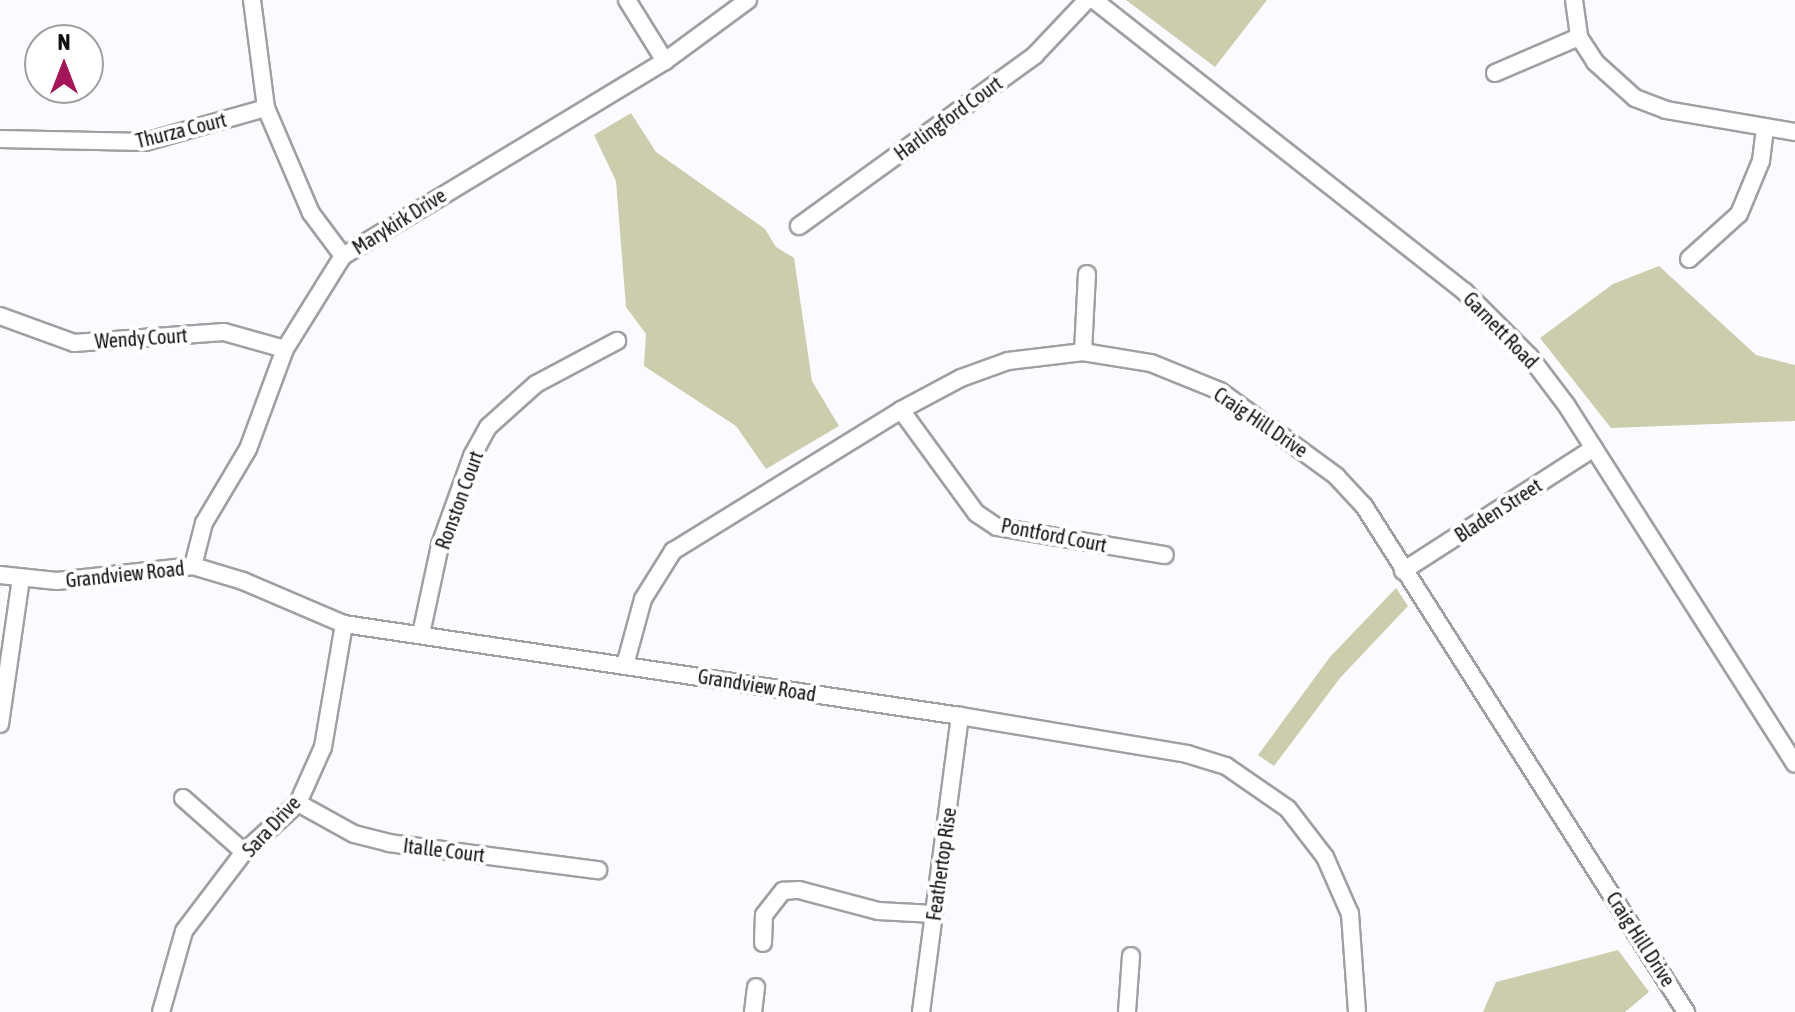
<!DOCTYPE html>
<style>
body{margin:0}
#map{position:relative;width:1795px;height:1012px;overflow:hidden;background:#fbfbff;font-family:"Asap Condensed",sans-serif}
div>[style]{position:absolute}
.green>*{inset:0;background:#cbcdac}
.roads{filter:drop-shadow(2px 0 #a0a0a3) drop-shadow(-2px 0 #a0a0a3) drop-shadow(0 2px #a0a0a3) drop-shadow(0 -2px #a0a0a3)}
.minor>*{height:16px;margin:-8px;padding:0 8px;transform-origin:8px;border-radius:8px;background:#fff}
span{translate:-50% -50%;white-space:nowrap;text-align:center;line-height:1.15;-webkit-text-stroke:8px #fff;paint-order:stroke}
.street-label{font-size:20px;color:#0f0f10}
.north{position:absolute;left:24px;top:24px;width:80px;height:80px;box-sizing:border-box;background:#fff;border:2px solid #9f9f9f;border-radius:50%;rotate:0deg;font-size:22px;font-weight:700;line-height:32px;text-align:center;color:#0f0f10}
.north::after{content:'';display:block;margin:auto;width:28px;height:36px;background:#a51558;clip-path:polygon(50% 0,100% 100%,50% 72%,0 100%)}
</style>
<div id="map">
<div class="green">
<div style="clip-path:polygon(1126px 0,1267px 0,1215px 67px)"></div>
<div style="clip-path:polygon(631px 113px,656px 152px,765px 229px,776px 247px,794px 258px,812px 381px,839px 426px,766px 469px,736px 426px,644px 366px,646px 334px,626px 307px,616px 181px,594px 135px)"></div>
<div style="clip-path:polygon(1659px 266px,1756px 355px,1795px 365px,1795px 421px,1611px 428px,1540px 338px,1613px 284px)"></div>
<div style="clip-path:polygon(1396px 588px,1408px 606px,1340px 678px,1274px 766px,1258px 755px,1330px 657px)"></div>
<div style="clip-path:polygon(1618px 950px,1649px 992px,1625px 1012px,1483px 1012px,1496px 982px)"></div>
</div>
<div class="roads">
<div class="minor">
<div style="left:252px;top:0;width:109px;rotate:82.6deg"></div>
<div style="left:266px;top:108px;width:114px;rotate:66.8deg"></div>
<div style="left:311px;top:213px;width:54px;rotate:53.3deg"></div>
<div style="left:627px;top:0;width:72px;rotate:58.1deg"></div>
<div style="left:1094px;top:0;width:471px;rotate:38.2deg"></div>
<div style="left:1464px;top:291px;width:93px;rotate:45deg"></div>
<div style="left:1530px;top:357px;width:61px;rotate:52.9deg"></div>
<div style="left:1567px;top:406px;width:424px;rotate:57.5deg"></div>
<div style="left:1574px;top:0;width:37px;rotate:82deg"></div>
<div style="left:1579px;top:37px;width:30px;rotate:57deg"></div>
<div style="left:1595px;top:62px;width:54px;rotate:42deg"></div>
<div style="left:1635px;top:98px;width:33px;rotate:21deg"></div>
<div style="left:1666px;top:110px;width:131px;rotate:9.7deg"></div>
<div style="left:1495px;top:73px;width:91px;rotate:-23.2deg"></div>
<div style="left:0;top:139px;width:145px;rotate:1.2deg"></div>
<div style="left:145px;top:142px;width:126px;rotate:-15.7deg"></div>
<div style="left:799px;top:226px;width:291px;rotate:-35.9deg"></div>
<div style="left:1035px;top:55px;width:76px;rotate:-46.6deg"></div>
<div style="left:1689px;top:259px;width:67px;rotate:-42deg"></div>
<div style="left:1739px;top:214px;width:57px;rotate:-67.5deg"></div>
<div style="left:1761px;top:161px;width:33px;rotate:-83deg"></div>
<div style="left:0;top:316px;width:79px;rotate:20deg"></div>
<div style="left:74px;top:343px;width:150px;rotate:-4.2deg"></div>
<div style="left:224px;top:332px;width:63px;rotate:15.6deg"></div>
<div style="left:1083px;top:352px;width:78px;rotate:-87.1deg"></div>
<div style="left:901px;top:410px;width:127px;rotate:53.9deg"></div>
<div style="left:976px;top:513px;width:25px;rotate:34deg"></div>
<div style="left:997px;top:527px;width:170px;rotate:9.5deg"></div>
<div style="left:193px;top:566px;width:44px;rotate:-75.7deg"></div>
<div style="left:204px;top:523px;width:86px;rotate:-59.3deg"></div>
<div style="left:248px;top:449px;width:107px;rotate:-69.7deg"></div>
<div style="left:285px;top:349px;width:110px;rotate:-58.1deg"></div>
<div style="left:343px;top:256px;width:376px;rotate:-31.2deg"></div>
<div style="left:665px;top:61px;width:103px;rotate:-36.3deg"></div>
<div style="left:1403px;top:571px;width:227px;rotate:-32.8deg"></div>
<div style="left:0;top:575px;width:57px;rotate:6deg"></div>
<div style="left:57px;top:581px;width:137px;rotate:-6.3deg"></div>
<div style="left:193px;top:566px;width:52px;rotate:16.7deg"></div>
<div style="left:243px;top:581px;width:110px;rotate:23.1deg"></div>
<div style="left:344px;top:624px;width:623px;rotate:8.49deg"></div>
<div style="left:960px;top:716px;width:230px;rotate:9.5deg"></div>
<div style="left:1187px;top:754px;width:41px;rotate:17.1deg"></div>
<div style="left:1226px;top:766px;width:75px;rotate:34.7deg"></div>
<div style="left:1288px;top:809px;width:61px;rotate:52.4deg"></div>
<div style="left:1325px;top:857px;width:62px;rotate:66.3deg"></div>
<div style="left:1350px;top:914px;width:98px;rotate:85.9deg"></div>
<div style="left:421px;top:634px;width:91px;rotate:-77.9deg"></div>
<div style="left:440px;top:545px;width:95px;rotate:-70.2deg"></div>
<div style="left:472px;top:456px;width:33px;rotate:-61deg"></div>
<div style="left:488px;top:427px;width:64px;rotate:-41.9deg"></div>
<div style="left:536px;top:384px;width:92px;rotate:-28deg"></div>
<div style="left:625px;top:665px;width:68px;rotate:-74.7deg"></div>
<div style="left:643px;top:599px;width:57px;rotate:-58deg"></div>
<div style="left:673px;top:551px;width:268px;rotate:-31.7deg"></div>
<div style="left:901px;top:410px;width:68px;rotate:-28.1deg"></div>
<div style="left:961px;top:378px;width:50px;rotate:-19.9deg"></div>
<div style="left:1008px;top:361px;width:76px;rotate:-6.8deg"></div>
<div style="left:1083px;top:352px;width:69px;rotate:9.2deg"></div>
<div style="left:1151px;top:363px;width:74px;rotate:22.1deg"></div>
<div style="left:1220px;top:391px;width:144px;rotate:36.2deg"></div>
<div style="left:1336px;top:476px;width:41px;rotate:47deg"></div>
<div style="left:1364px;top:506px;width:600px;rotate:57.53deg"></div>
<div style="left:0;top:724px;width:148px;rotate:-81.8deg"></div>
<div style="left:183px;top:798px;width:81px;rotate:41.5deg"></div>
<div style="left:298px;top:803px;width:64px;rotate:29deg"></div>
<div style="left:354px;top:834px;width:36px;rotate:14deg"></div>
<div style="left:389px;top:843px;width:211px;rotate:7.4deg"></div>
<div style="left:763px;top:943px;width:28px;rotate:-88deg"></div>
<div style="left:764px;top:915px;width:31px;rotate:-52deg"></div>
<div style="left:783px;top:891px;width:16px;rotate:-4deg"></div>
<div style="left:799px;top:890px;width:82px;rotate:14.9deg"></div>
<div style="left:878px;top:911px;width:56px;rotate:3.1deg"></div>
<div style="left:161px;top:1012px;width:84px;rotate:-74.1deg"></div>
<div style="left:184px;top:931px;width:99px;rotate:-52.8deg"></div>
<div style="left:244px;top:852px;width:73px;rotate:-42.2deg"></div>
<div style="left:298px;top:803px;width:61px;rotate:-65.9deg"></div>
<div style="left:323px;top:747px;width:125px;rotate:-80.3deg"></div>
<div style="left:753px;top:1012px;width:25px;rotate:-83deg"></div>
<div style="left:921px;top:1012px;width:299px;rotate:-82.5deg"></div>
<div style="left:1127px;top:1012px;width:56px;rotate:-85.9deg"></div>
</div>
</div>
<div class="street-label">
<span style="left:948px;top:118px;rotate:-36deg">Harlingford Court</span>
<span style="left:181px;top:130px;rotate:-14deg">Thurza Court</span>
<span style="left:399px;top:221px;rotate:-32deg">Marykirk Drive</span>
<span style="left:1501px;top:330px;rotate:46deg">Garnett Road</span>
<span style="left:141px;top:338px;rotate:-4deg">Wendy Court</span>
<span style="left:1261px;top:422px;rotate:34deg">Craig Hill Drive</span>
<span style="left:459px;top:500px;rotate:-70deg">Ronston Court</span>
<span style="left:1498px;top:510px;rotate:-33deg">Bladen Street</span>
<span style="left:1054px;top:535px;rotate:11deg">Pontford Court</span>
<span style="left:125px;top:574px;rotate:-6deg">Grandview Road</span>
<span style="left:757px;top:685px;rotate:9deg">Grandview Road</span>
<span style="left:271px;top:826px;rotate:-47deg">Sara Drive</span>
<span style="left:444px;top:850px;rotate:7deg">Italle Court</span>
<span style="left:941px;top:864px;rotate:-82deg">Feathertop Rise</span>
<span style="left:1641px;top:939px;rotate:57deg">Craig Hill Drive</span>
</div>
<div class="north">N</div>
</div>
